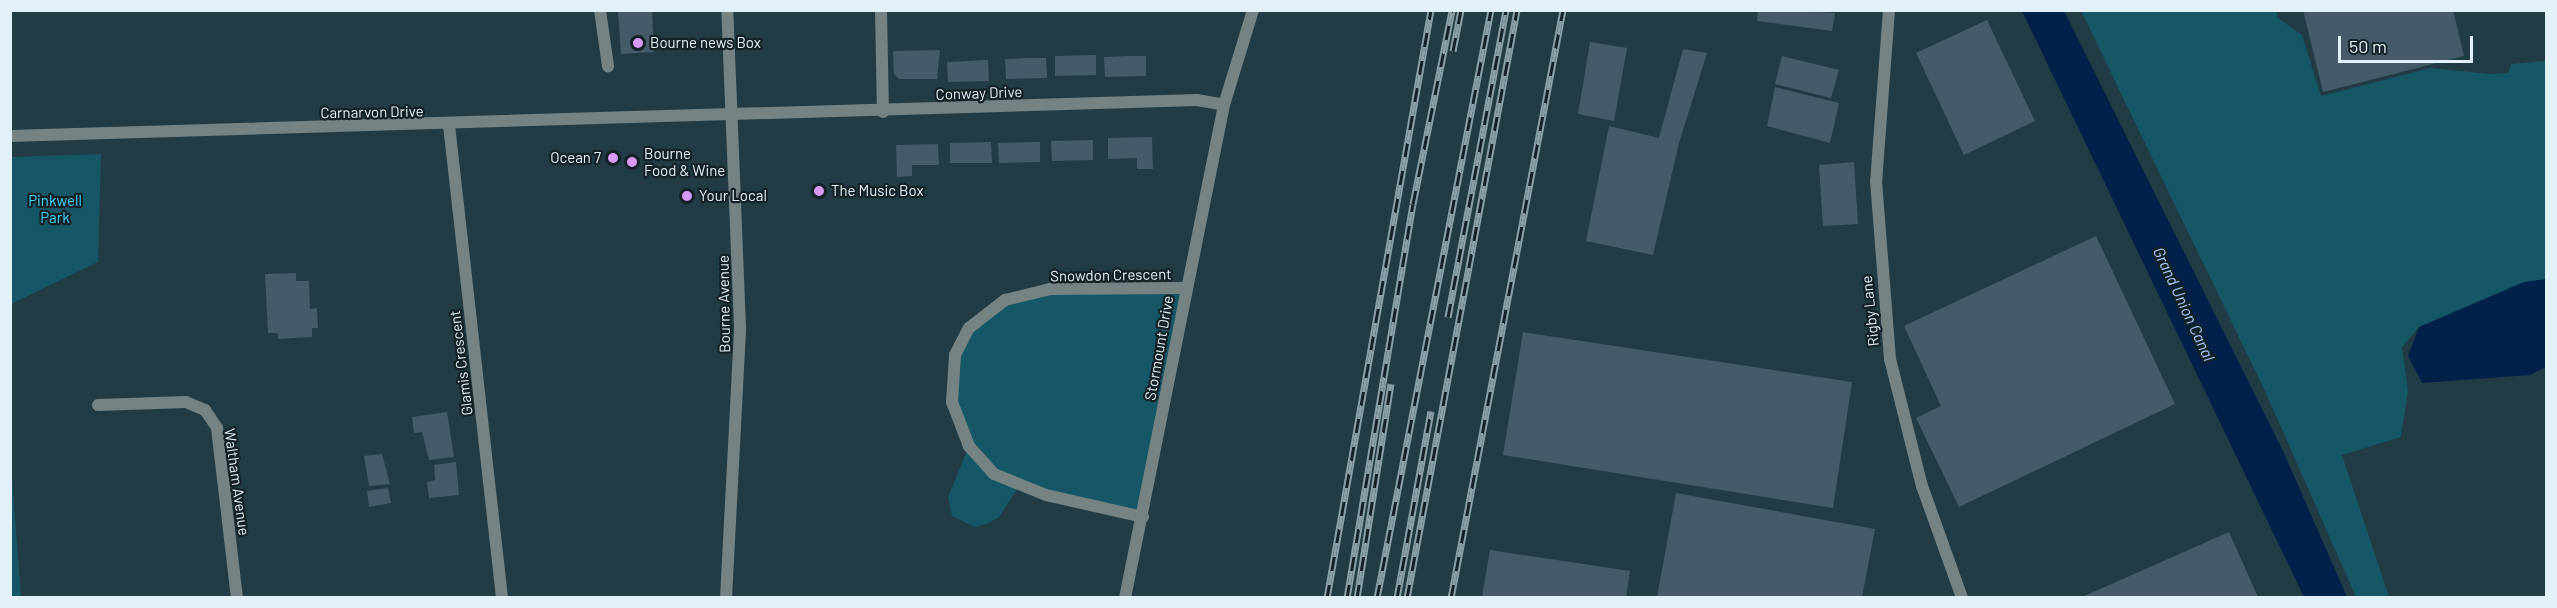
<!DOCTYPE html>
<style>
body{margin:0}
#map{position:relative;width:2557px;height:608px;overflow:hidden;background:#213c44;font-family:Barlow,sans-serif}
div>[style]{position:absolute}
.green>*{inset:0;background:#155667}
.water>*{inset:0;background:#02214a}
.building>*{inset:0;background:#455b69}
.minor>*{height:12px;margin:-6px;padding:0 6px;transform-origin:6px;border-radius:6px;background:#758383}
.rail>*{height:7px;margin-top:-3.5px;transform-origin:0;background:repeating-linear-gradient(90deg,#152125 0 14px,#8a9fa6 0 28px);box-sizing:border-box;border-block:2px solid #8a9fa6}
.dots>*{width:16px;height:16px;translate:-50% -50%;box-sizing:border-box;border:3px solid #152125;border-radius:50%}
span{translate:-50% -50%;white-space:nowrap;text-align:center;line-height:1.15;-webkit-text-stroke:4.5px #152125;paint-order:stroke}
.poi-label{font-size:15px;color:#e2f1f7}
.left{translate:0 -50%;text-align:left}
.right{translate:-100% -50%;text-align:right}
.street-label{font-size:15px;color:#e2f1f7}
.park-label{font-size:15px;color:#3bd7fe}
.water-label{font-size:16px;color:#a8ccff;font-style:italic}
.frame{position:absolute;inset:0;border:12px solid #e2f1f7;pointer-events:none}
.scale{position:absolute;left:2338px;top:36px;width:135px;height:27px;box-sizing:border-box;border:3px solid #e2f1f7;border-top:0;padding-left:8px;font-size:18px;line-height:21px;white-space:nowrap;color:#e2f1f7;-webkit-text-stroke:4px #152125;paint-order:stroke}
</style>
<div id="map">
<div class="green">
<div style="clip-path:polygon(2081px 11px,2276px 11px,2278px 18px,2302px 35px,2321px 96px,2431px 68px,2490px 74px,2508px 73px,2511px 64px,2546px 61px,2546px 279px,2419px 327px,2402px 347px,2408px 391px,2401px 437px,2342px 455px,2389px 597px,2356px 597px,2265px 391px)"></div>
<div style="clip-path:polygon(101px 154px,98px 262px,11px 304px,11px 157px)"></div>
<div style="clip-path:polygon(1185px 288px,1143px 517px,1020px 485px,999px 517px,987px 524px,975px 527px,952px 516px,948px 497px,969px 446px,952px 402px,955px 355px,969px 328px,1005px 300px,1050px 289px)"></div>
<div style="clip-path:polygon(11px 464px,21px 597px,11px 597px)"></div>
</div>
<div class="water">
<div style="clip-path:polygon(2022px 11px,2064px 11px,2283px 451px,2347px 597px,2304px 597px)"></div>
<div style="clip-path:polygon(2546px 279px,2546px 367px,2530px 375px,2422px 383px,2408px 356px,2419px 327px,2524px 282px)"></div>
</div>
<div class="building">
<div style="clip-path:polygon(618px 10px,652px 10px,654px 52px,621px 54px)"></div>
<div style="clip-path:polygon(1758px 10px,1835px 13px,1832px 31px,1757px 21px)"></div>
<div style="clip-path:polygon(2303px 10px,2453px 10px,2464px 56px,2323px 92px)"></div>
<div style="clip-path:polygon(1987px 20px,2035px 121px,1964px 155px,1916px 53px)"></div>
<div style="clip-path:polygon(1590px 42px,1627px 48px,1614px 121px,1578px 114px)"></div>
<div style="clip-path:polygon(1683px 49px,1707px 53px,1679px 143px,1653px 255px,1586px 241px,1609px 126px,1659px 138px)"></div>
<div style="clip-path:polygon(940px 50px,937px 79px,899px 79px,894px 74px,893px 51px)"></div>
<div style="clip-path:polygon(1096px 55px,1096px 75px,1055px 76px,1055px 56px)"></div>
<div style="clip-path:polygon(1126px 56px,1146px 56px,1146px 76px,1105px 77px,1104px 57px)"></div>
<div style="clip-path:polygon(1782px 56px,1839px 70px,1831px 98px,1775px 84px)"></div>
<div style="clip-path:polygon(1027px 58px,1046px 58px,1047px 78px,1006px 79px,1005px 59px)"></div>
<div style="clip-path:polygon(988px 60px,989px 81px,948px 82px,947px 62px)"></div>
<div style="clip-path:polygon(1775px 87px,1839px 103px,1830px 143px,1767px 126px)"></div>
<div style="clip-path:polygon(1152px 137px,1153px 169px,1137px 169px,1137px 158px,1108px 159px,1108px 138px)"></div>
<div style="clip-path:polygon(1093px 140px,1093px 160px,1052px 161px,1051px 141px)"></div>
<div style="clip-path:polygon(991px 142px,992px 163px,950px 163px,950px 143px)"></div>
<div style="clip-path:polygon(1040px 142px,1040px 162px,999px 163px,998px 143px)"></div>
<div style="clip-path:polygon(938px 144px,939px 165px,912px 165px,912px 176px,897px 177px,896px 145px)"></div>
<div style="clip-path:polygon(1854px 162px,1858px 224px,1823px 226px,1819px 165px)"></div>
<div style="clip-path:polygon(2096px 236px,2175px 404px,1959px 507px,1916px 418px,1941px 406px,1904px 326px)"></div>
<div style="clip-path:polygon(296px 273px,296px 281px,309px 281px,310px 309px,317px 308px,318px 328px,312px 328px,312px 337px,278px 339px,278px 333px,268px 333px,265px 274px)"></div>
<div style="clip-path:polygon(1523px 332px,1852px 382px,1833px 508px,1503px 455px)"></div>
<div style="clip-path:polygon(447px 412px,454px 457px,429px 460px,422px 432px,414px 433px,412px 417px)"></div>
<div style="clip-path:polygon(382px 454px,390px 484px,369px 486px,364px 456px)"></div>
<div style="clip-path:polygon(456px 462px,459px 495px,429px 498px,427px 482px,435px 480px,434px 465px)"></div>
<div style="clip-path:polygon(388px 488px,391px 503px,369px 507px,367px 491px)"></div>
<div style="clip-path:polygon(1676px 493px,1875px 529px,1862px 597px,1657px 597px)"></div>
<div style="clip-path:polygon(2229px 532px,2258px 597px,2082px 597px)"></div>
<div style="clip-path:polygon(1490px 550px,1630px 571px,1626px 597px,1482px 597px)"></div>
</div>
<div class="minor">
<div style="left:600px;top:10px;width:57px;rotate:81.9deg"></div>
<div style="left:881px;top:10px;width:102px;rotate:88.9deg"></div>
<div style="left:1889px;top:10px;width:171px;rotate:94.3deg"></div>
<div style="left:1876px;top:181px;width:179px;rotate:85.5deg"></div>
<div style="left:1890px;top:359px;width:131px;rotate:75.9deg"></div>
<div style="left:1922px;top:486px;width:119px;rotate:70.3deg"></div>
<div style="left:449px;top:125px;width:476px;rotate:83.6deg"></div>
<div style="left:10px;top:136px;width:1188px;rotate:-1.74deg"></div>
<div style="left:1197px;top:100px;width:27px;rotate:10deg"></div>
<div style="left:98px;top:405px;width:88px;rotate:-2deg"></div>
<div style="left:186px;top:402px;width:21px;rotate:23deg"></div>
<div style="left:205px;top:410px;width:22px;rotate:56deg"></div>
<div style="left:217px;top:428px;width:171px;rotate:83.3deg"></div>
<div style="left:1143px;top:517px;width:99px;rotate:-167.2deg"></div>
<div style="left:1046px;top:495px;width:56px;rotate:-158deg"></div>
<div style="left:994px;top:474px;width:38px;rotate:-132deg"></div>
<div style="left:969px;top:446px;width:47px;rotate:-111.1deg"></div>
<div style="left:952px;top:402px;width:47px;rotate:-86.3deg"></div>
<div style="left:955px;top:355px;width:30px;rotate:-63deg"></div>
<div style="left:969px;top:328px;width:46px;rotate:-37.9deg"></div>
<div style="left:1005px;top:300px;width:46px;rotate:-13.7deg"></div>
<div style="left:1050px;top:289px;width:135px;rotate:-0.4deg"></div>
<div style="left:726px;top:598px;width:271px;rotate:-87deg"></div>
<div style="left:740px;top:327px;width:317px;rotate:-92.3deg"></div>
<div style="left:1125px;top:598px;width:503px;rotate:-78.65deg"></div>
<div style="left:1224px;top:105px;width:99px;rotate:-73deg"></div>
</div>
<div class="rail">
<div style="left:1453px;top:51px;width:42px;rotate:-79deg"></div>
<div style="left:1448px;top:317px;width:312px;rotate:-79.3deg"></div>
<div style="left:1327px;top:598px;width:597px;rotate:-79.97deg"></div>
<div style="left:1347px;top:598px;width:399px;rotate:-80.5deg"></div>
<div style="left:1413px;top:204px;width:198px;rotate:-78.6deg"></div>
<div style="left:1357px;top:598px;width:217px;rotate:-81deg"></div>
<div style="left:1377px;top:598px;width:599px;rotate:-79.03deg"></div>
<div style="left:1397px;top:598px;width:190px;rotate:-79.7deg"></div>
<div style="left:1407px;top:598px;width:598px;rotate:-79.4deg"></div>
<div style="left:1451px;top:598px;width:599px;rotate:-79.22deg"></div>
</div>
<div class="dots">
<div style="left:638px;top:43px;background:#d89bf8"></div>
<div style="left:613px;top:158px;background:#d89bf8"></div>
<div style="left:632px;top:162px;background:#d89bf8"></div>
<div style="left:819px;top:191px;background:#d89bf8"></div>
<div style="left:687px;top:196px;background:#d89bf8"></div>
</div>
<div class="poi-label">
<span class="left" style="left:650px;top:43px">Bourne news Box</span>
<span class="left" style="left:644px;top:162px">Bourne<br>Food &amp; Wine</span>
<span class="right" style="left:601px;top:158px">Ocean 7</span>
<span class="left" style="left:831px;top:191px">The Music Box</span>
<span class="left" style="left:699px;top:196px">Your Local</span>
</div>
<div class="street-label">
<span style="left:979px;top:93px;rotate:-2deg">Conway Drive</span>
<span style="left:372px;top:112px;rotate:-1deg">Carnarvon Drive</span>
<span style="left:1111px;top:275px;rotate:-1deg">Snowdon Crescent</span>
<span style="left:724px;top:304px;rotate:-91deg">Bourne Avenue</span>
<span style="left:1870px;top:311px;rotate:-96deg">Rigby Lane</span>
<span style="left:1159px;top:348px;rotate:-80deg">Stormount Drive</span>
<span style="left:461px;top:363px;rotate:-97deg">Glamis Crescent</span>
<span style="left:237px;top:482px;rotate:82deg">Waltham Avenue</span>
</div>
<div class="park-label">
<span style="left:55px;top:209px">Pinkwell<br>Park</span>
</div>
<div class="water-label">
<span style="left:2184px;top:304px;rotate:65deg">Grand Union Canal</span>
</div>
<div class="frame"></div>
<div class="scale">50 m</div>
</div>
